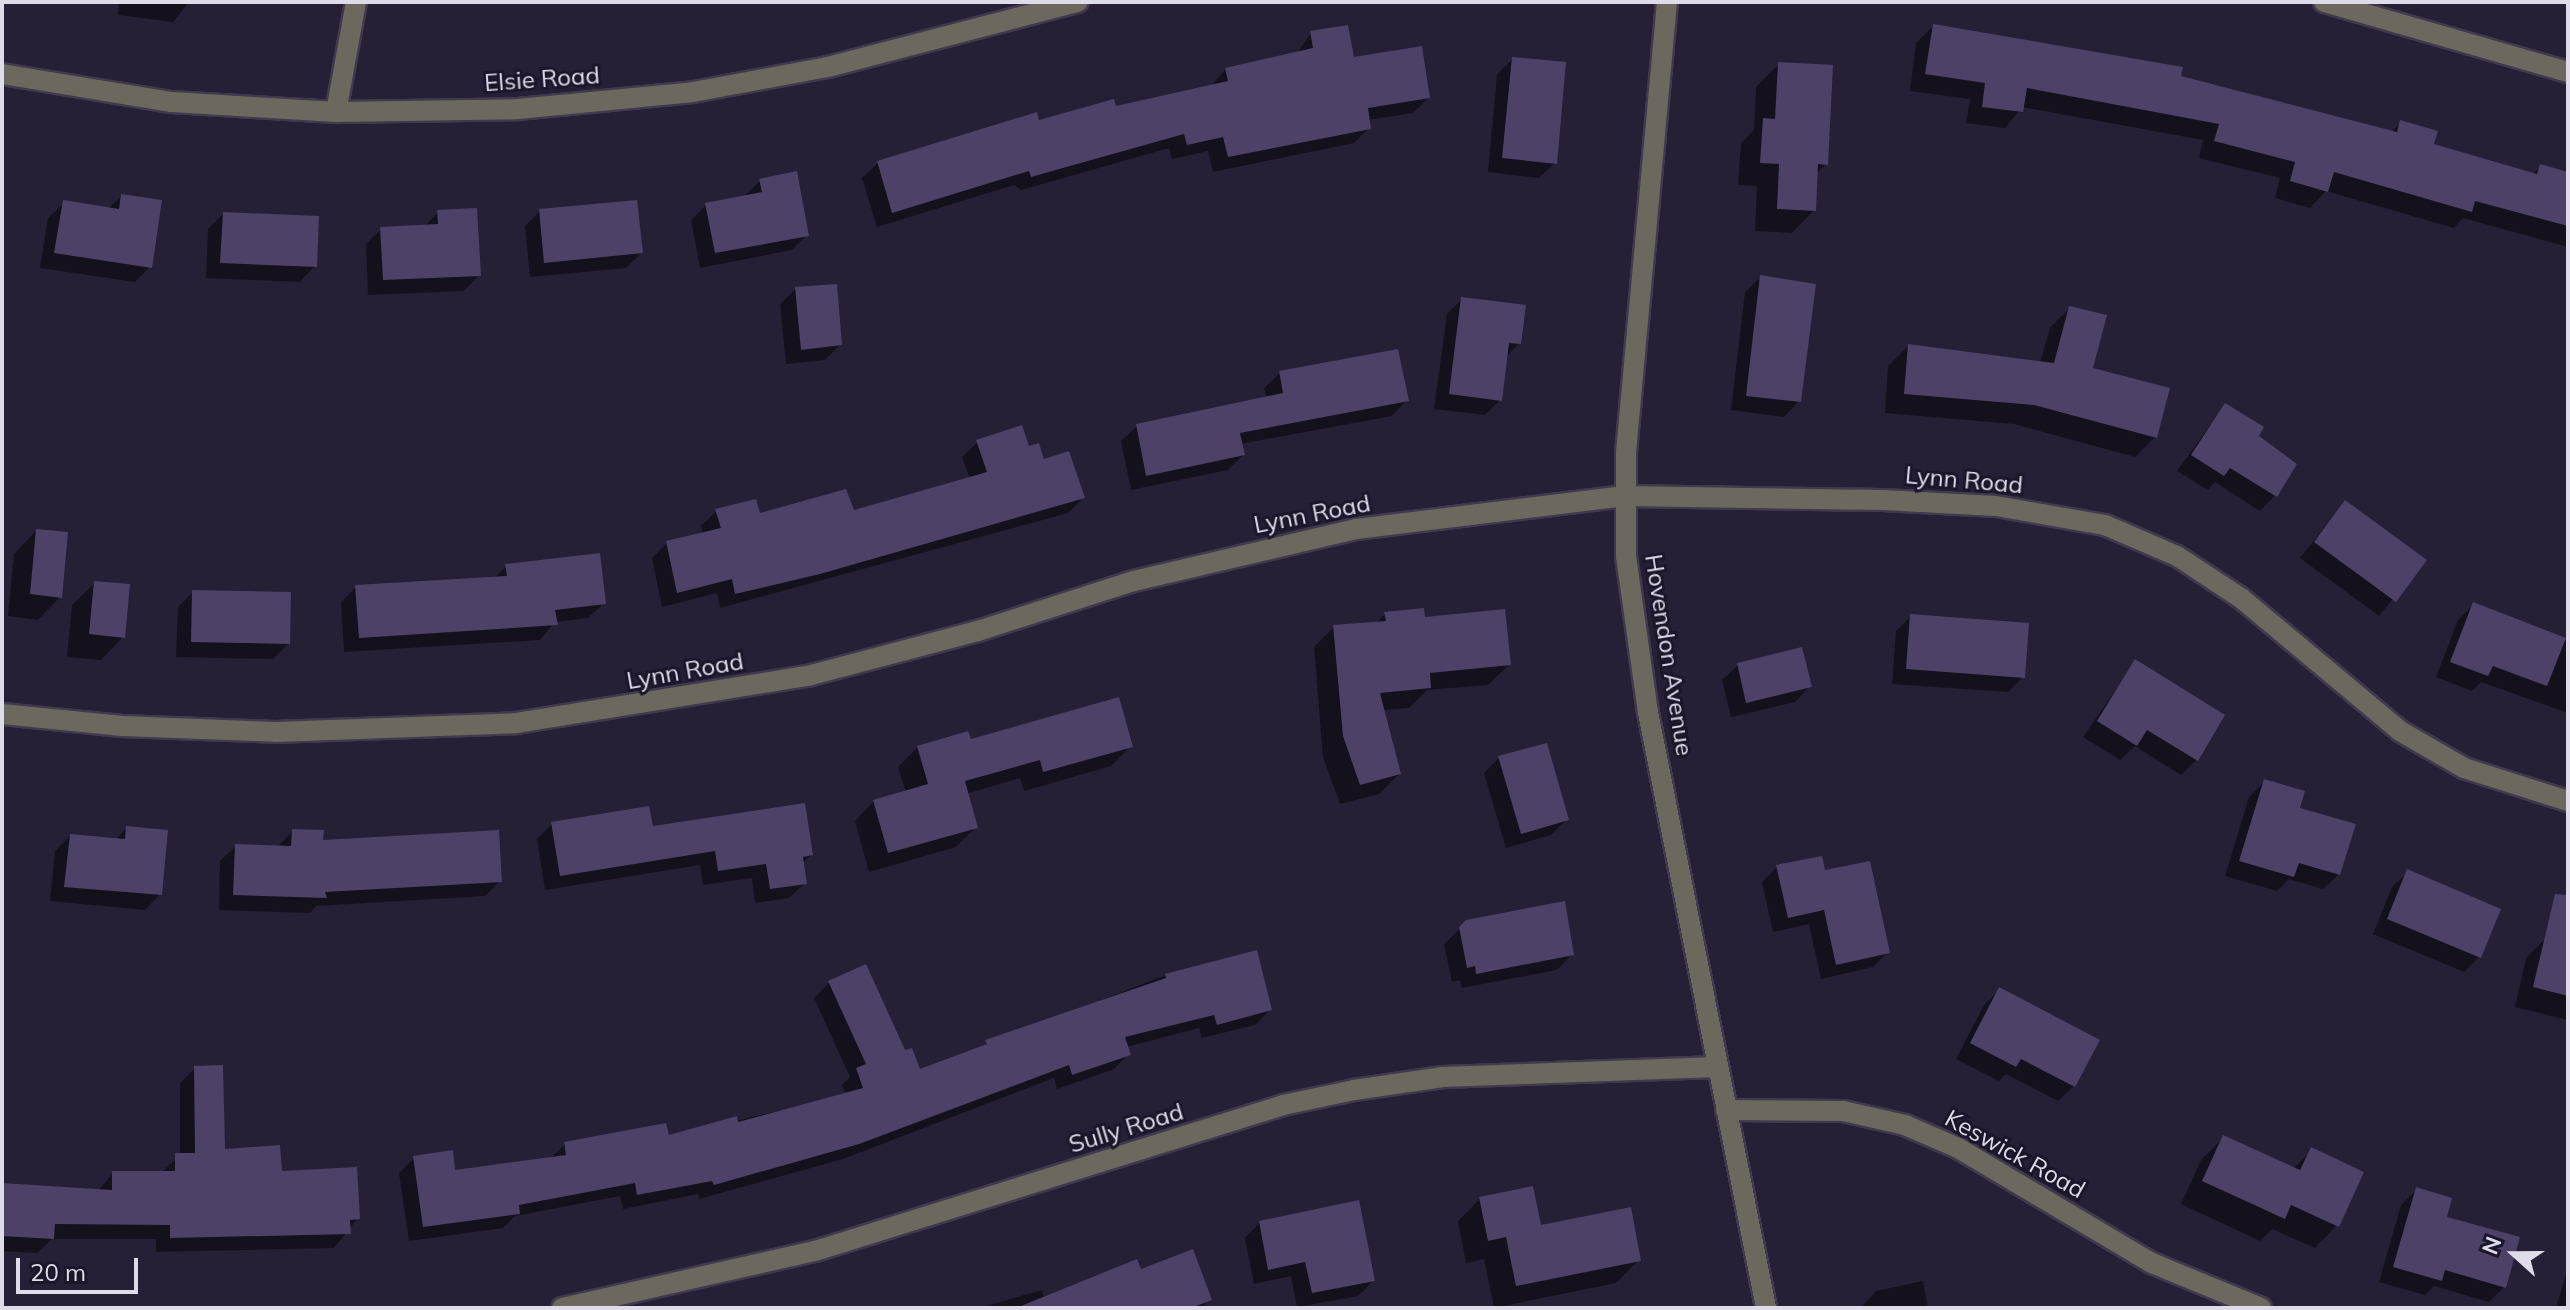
<!DOCTYPE html>
<style>
body{margin:0}
#map{position:relative;width:2570px;height:1310px;overflow:hidden;background:#271f35;font-family:Mulish,sans-serif}
div>[style]{position:absolute}
.shadow>*{inset:0;background:#0007}
.building>*{inset:0;background:#4e4167}
.roads{filter:drop-shadow(2px 0 #41394e) drop-shadow(-2px 0 #41394e) drop-shadow(0 2px #41394e) drop-shadow(0 -2px #41394e)}
.minor>*{height:20px;margin:-10px;padding:0 10px;transform-origin:10px;border-radius:10px;background:#6c685d}
span{translate:-50% -50%;white-space:nowrap;text-align:center;line-height:1.15;-webkit-text-stroke:6px #1d162b;paint-order:stroke}
.street-label{font-size:24px;color:#dfdbe9}
.frame{position:absolute;inset:0;border:4px solid #dfdbe9;pointer-events:none}
.north{position:absolute;left:2474px;top:1214px;width:80px;height:80px;-webkit-text-stroke:6px #1d162b;paint-order:stroke;rotate:291deg;font-size:22px;font-weight:700;line-height:32px;text-align:center;color:#dfdbe9}
.north::after{content:'';display:block;margin:auto;width:28px;height:36px;background:#dfdbe9;clip-path:polygon(50% 0,100% 100%,50% 72%,0 100%)}
.scale{position:absolute;left:16px;top:1258px;width:122px;height:36px;box-sizing:border-box;border:4px solid #dfdbe9;border-top:0;padding-left:10px;font-size:24px;line-height:28px;white-space:nowrap;color:#dfdbe9;-webkit-text-stroke:6px #1d162b;paint-order:stroke}
</style>
<div id="map">
<div class="shadow">
<div style="clip-path:polygon(119px 2px,223px 2px,189px 2px,173px 22px,118px 15px)"></div>
<div style="clip-path:polygon(1933px 26px,2179px 78px,2390px 133px,2401px 123px,2432px 146px,2532px 175px,2541px 166px,2568px 174px,2568px 247px,2463px 218px,2454px 228px,2326px 191px,2310px 208px,2275px 198px,2280px 178px,2199px 158px,2203px 140px,2022px 107px,2005px 128px,1966px 123px,1970px 99px,1910px 91px,1916px 43px)"></div>
<div style="clip-path:polygon(1311px 33px,1428px 98px,1413px 113px,1368px 120px,1369px 128px,1354px 143px,1213px 172px,1208px 151px,1172px 159px,1169px 148px,1021px 190px,1014px 185px,877px 227px,862px 178px,878px 163px,1211px 86px,1226px 69px,1297px 53px)"></div>
<div style="clip-path:polygon(1513px 59px,1555px 163px,1539px 178px,1488px 172px,1497px 74px)"></div>
<div style="clip-path:polygon(1779px 64px,1826px 164px,1816px 174px,1814px 210px,1792px 233px,1755px 231px,1757px 186px,1738px 185px,1741px 143px,1754px 130px,1756px 87px)"></div>
<div style="clip-path:polygon(760px 181px,807px 235px,792px 250px,700px 268px,691px 220px,706px 205px,744px 196px)"></div>
<div style="clip-path:polygon(121px 196px,150px 267px,135px 282px,40px 268px,48px 218px,64px 203px,108px 209px)"></div>
<div style="clip-path:polygon(540px 211px,641px 253px,626px 268px,530px 277px,525px 226px)"></div>
<div style="clip-path:polygon(438px 212px,479px 275px,464px 291px,368px 295px,366px 244px,381px 229px,424px 227px)"></div>
<div style="clip-path:polygon(223px 214px,315px 266px,300px 282px,206px 278px,208px 229px)"></div>
<div style="clip-path:polygon(1761px 277px,1799px 401px,1784px 417px,1731px 410px,1745px 292px)"></div>
<div style="clip-path:polygon(796px 289px,840px 345px,825px 360px,786px 364px,780px 304px)"></div>
<div style="clip-path:polygon(1462px 299px,1519px 343px,1505px 358px,1500px 400px,1485px 415px,1434px 409px,1447px 314px)"></div>
<div style="clip-path:polygon(2070px 308px,2091px 369px,2155px 437px,2135px 457px,2014px 424px,1885px 413px,1888px 366px,1908px 346px,2040px 363px,2050px 328px)"></div>
<div style="clip-path:polygon(1280px 373px,1407px 400px,1392px 416px,1240px 444px,1243px 455px,1228px 470px,1131px 490px,1121px 441px,1137px 426px,1267px 398px,1264px 388px)"></div>
<div style="clip-path:polygon(2225px 405px,2256px 437px,2275px 495px,2260px 511px,2215px 482px,2208px 490px,2177px 471px)"></div>
<div style="clip-path:polygon(978px 442px,1042px 462px,1083px 498px,1068px 513px,720px 608px,717px 593px,662px 607px,652px 558px,667px 543px,703px 534px,701px 526px,716px 511px,759px 516px,852px 513px,970px 479px,962px 457px)"></div>
<div style="clip-path:polygon(2345px 502px,2424px 561px,2379px 616px,2300px 558px)"></div>
<div style="clip-path:polygon(36px 531px,60px 597px,38px 620px,8px 616px,14px 554px)"></div>
<div style="clip-path:polygon(506px 566px,604px 603px,588px 618px,555px 622px,540px 640px,344px 652px,341px 602px,356px 587px,494px 579px)"></div>
<div style="clip-path:polygon(95px 583px,123px 637px,101px 660px,67px 657px,72px 605px)"></div>
<div style="clip-path:polygon(193px 592px,288px 644px,273px 659px,176px 657px,178px 607px)"></div>
<div style="clip-path:polygon(2473px 605px,2568px 641px,2568px 713px,2481px 682px,2472px 691px,2436px 677px,2458px 620px)"></div>
<div style="clip-path:polygon(1385px 614px,1423px 619px,1509px 665px,1488px 685px,1427px 690px,1409px 708px,1382px 710px,1399px 774px,1379px 794px,1340px 804px,1323px 757px,1314px 647px,1334px 627px,1376px 623px)"></div>
<div style="clip-path:polygon(1911px 616px,2023px 677px,2008px 692px,1892px 684px,1896px 631px)"></div>
<div style="clip-path:polygon(2135px 662px,2196px 760px,2181px 775px,2135px 746px,2120px 760px,2083px 737px)"></div>
<div style="clip-path:polygon(1738px 665px,1810px 686px,1795px 702px,1731px 717px,1722px 680px)"></div>
<div style="clip-path:polygon(1131px 746px,1111px 766px,1024px 791px,1020px 778px,966px 794px,976px 827px,956px 847px,869px 872px,855px 821px,874px 801px,906px 792px,898px 767px,918px 747px)"></div>
<div style="clip-path:polygon(1499px 758px,1567px 819px,1551px 835px,1506px 848px,1484px 773px)"></div>
<div style="clip-path:polygon(2264px 782px,2339px 874px,2323px 889px,2289px 879px,2277px 891px,2225px 876px,2249px 797px)"></div>
<div style="clip-path:polygon(552px 824px,651px 828px,811px 855px,802px 864px,805px 883px,789px 898px,755px 903px,752px 878px,703px 885px,700px 865px,545px 890px,537px 839px)"></div>
<div style="clip-path:polygon(127px 828px,160px 894px,145px 910px,50px 901px,55px 851px,70px 836px,115px 840px)"></div>
<div style="clip-path:polygon(293px 831px,321px 842px,500px 881px,485px 896px,316px 906px,310px 913px,219px 910px,220px 861px,236px 846px,278px 846px)"></div>
<div style="clip-path:polygon(1777px 867px,1823px 873px,1888px 952px,1873px 967px,1821px 979px,1809px 924px,1773px 932px,1762px 882px)"></div>
<div style="clip-path:polygon(2408px 872px,2479px 957px,2464px 972px,2373px 934px,2392px 887px)"></div>
<div style="clip-path:polygon(1467px 922px,1572px 954px,1557px 970px,1462px 988px,1460px 980px,1452px 982px,1444px 944px)"></div>
<div style="clip-path:polygon(2546px 938px,2568px 944px,2568px 1020px,2515px 1007px,2526px 958px)"></div>
<div style="clip-path:polygon(1166px 975px,1270px 1010px,1255px 1025px,1202px 1038px,1199px 1028px,1126px 1047px,1129px 1054px,1114px 1069px,1057px 1089px,1054px 1078px,843px 1159px,699px 1199px,698px 1194px,623px 1209px,620px 1196px,515px 1216px,503px 1228px,409px 1241px,399px 1173px,414px 1158px,454px 1172px,550px 1159px,565px 1144px,667px 1137px,846px 1095px,842px 1085px,850px 1077px,814px 998px,829px 983px,918px 1071px)"></div>
<div style="clip-path:polygon(1999px 990px,2074px 1086px,2058px 1101px,2006px 1074px,1999px 1081px,1956px 1059px,1984px 1005px)"></div>
<div style="clip-path:polygon(195px 1068px,223px 1151px,280px 1173px,358px 1218px,334px 1248px,156px 1252px,156px 1239px,52px 1239px,37px 1253px,2px 1251px,2px 1185px,98px 1191px,113px 1173px,161px 1173px,180px 1155px,180px 1083px)"></div>
<div style="clip-path:polygon(2224px 1137px,2293px 1169px,2312px 1150px,2337px 1225px,2315px 1248px,2272px 1229px,2260px 1241px,2181px 1204px,2201px 1160px)"></div>
<div style="clip-path:polygon(2416px 1190px,2504px 1287px,2489px 1302px,2434px 1286px,2425px 1295px,2379px 1282px,2401px 1205px)"></div>
<div style="clip-path:polygon(1480px 1199px,1540px 1227px,1639px 1260px,1616px 1283px,1494px 1308px,1484px 1259px,1466px 1263px,1458px 1221px)"></div>
<div style="clip-path:polygon(1260px 1222px,1373px 1281px,1358px 1296px,1297px 1307px,1291px 1276px,1254px 1284px,1245px 1238px)"></div>
<div style="clip-path:polygon(1136px 1261px,1140px 1271px,1209px 1300px,1201px 1308px,979px 1308px,1042px 1290px,1044px 1297px)"></div>
<div style="clip-path:polygon(2568px 1267px,2568px 1308px,2556px 1308px)"></div>
<div style="clip-path:polygon(1923px 1281px,1928px 1308px,1861px 1308px,1876px 1291px)"></div>
</div>
<div class="building">
<div style="clip-path:polygon(1933px 24px,2183px 67px,2181px 76px,2397px 132px,2400px 120px,2438px 131px,2434px 144px,2537px 174px,2540px 164px,2568px 172px,2568px 226px,2475px 201px,2472px 212px,2334px 172px,2328px 192px,2290px 181px,2295px 162px,2214px 141px,2219px 124px,2027px 88px,2023px 112px,1982px 107px,1985px 83px,1925px 74px)"></div>
<div style="clip-path:polygon(1348px 25px,1354px 57px,1422px 46px,1430px 98px,1368px 108px,1371px 129px,1228px 157px,1223px 137px,1187px 145px,1184px 134px,1038px 175px,1031px 177px,1029px 171px,892px 213px,877px 161px,1037px 112px,1039px 120px,1114px 99px,1116px 106px,1228px 81px,1225px 68px,1313px 48px,1310px 31px)"></div>
<div style="clip-path:polygon(1512px 57px,1566px 62px,1557px 164px,1502px 158px)"></div>
<div style="clip-path:polygon(1778px 62px,1833px 65px,1828px 165px,1818px 164px,1816px 211px,1777px 209px,1779px 164px,1760px 163px,1763px 118px,1775px 119px)"></div>
<div style="clip-path:polygon(797px 171px,809px 236px,715px 253px,705px 203px,762px 192px,759px 179px)"></div>
<div style="clip-path:polygon(121px 194px,162px 200px,152px 268px,54px 253px,63px 200px,119px 209px)"></div>
<div style="clip-path:polygon(637px 200px,643px 253px,544px 263px,539px 209px)"></div>
<div style="clip-path:polygon(477px 208px,481px 276px,383px 280px,380px 227px,438px 224px,437px 210px)"></div>
<div style="clip-path:polygon(223px 212px,319px 216px,317px 267px,220px 263px)"></div>
<div style="clip-path:polygon(1760px 275px,1816px 284px,1801px 402px,1746px 396px)"></div>
<div style="clip-path:polygon(837px 284px,842px 345px,801px 350px,795px 287px)"></div>
<div style="clip-path:polygon(1461px 297px,1526px 305px,1521px 344px,1509px 343px,1502px 401px,1449px 394px)"></div>
<div style="clip-path:polygon(2069px 306px,2107px 315px,2093px 368px,2170px 388px,2157px 438px,2034px 405px,1904px 394px,1908px 344px,2054px 363px)"></div>
<div style="clip-path:polygon(1398px 349px,1409px 401px,1240px 433px,1245px 455px,1146px 476px,1136px 424px,1283px 393px,1279px 371px)"></div>
<div style="clip-path:polygon(2225px 403px,2264px 427px,2259px 436px,2297px 464px,2277px 497px,2230px 468px,2224px 476px,2191px 455px)"></div>
<div style="clip-path:polygon(1022px 425px,1029px 446px,1039px 443px,1044px 459px,1069px 451px,1085px 498px,820px 574px,735px 594px,732px 579px,677px 593px,666px 541px,721px 528px,715px 509px,756px 499px,760px 513px,846px 489px,854px 510px,987px 472px,976px 440px)"></div>
<div style="clip-path:polygon(2345px 500px,2427px 560px,2396px 602px,2314px 542px)"></div>
<div style="clip-path:polygon(36px 529px,68px 532px,62px 598px,30px 594px)"></div>
<div style="clip-path:polygon(600px 553px,606px 604px,555px 610px,558px 625px,359px 638px,355px 585px,507px 576px,505px 564px)"></div>
<div style="clip-path:polygon(94px 581px,130px 584px,125px 638px,89px 634px)"></div>
<div style="clip-path:polygon(192px 590px,291px 592px,290px 644px,191px 642px)"></div>
<div style="clip-path:polygon(2473px 602px,2566px 638px,2547px 686px,2493px 666px,2488px 676px,2450px 662px)"></div>
<div style="clip-path:polygon(1424px 608px,1425px 617px,1505px 609px,1511px 665px,1430px 673px,1431px 688px,1380px 693px,1401px 774px,1360px 785px,1343px 736px,1333px 625px,1386px 621px,1384px 612px)"></div>
<div style="clip-path:polygon(1910px 614px,2029px 623px,2025px 678px,1906px 669px)"></div>
<div style="clip-path:polygon(1802px 647px,1812px 687px,1746px 703px,1737px 663px)"></div>
<div style="clip-path:polygon(2135px 659px,2225px 715px,2198px 761px,2147px 730px,2137px 746px,2097px 721px)"></div>
<div style="clip-path:polygon(1119px 697px,1133px 747px,1043px 772px,1040px 760px,965px 781px,978px 828px,888px 853px,873px 800px,928px 784px,917px 746px,968px 731px,971px 739px)"></div>
<div style="clip-path:polygon(1547px 743px,1569px 820px,1521px 834px,1498px 756px)"></div>
<div style="clip-path:polygon(2264px 779px,2305px 791px,2300px 808px,2356px 824px,2340px 875px,2299px 863px,2294px 877px,2239px 861px)"></div>
<div style="clip-path:polygon(805px 803px,813px 855px,803px 857px,807px 884px,770px 889px,766px 864px,718px 871px,715px 851px,560px 876px,551px 822px,649px 806px,653px 826px)"></div>
<div style="clip-path:polygon(126px 826px,168px 830px,162px 895px,64px 887px,70px 834px,125px 839px)"></div>
<div style="clip-path:polygon(292px 829px,324px 830px,323px 840px,499px 830px,502px 882px,325px 892px,327px 898px,233px 895px,235px 844px,291px 846px)"></div>
<div style="clip-path:polygon(1822px 856px,1825px 870px,1870px 861px,1890px 953px,1836px 965px,1824px 910px,1788px 918px,1776px 865px)"></div>
<div style="clip-path:polygon(2407px 869px,2501px 909px,2481px 958px,2387px 919px)"></div>
<div style="clip-path:polygon(2555px 894px,2568px 895px,2568px 996px,2533px 987px)"></div>
<div style="clip-path:polygon(1565px 901px,1574px 955px,1476px 974px,1475px 966px,1467px 968px,1459px 927px,1466px 920px)"></div>
<div style="clip-path:polygon(1257px 950px,1272px 1010px,1217px 1025px,1214px 1015px,1125px 1037px,1131px 1055px,1072px 1075px,1069px 1065px,859px 1144px,714px 1185px,712px 1181px,637px 1195px,635px 1183px,519px 1205px,520px 1214px,423px 1227px,413px 1156px,453px 1150px,455px 1170px,566px 1155px,564px 1142px,666px 1123px,669px 1135px,737px 1116px,738px 1122px,863px 1088px,856px 1068px,866px 1064px,828px 981px,866px 964px,905px 1050px,912px 1048px,920px 1069px,987px 1044px,985px 1040px,1166px 978px,1165px 974px)"></div>
<div style="clip-path:polygon(1999px 987px,2100px 1040px,2075px 1087px,2021px 1059px,2016px 1067px,1970px 1043px)"></div>
<div style="clip-path:polygon(223px 1065px,225px 1149px,280px 1145px,282px 1171px,357px 1167px,360px 1219px,350px 1220px,351px 1234px,170px 1238px,170px 1225px,55px 1224px,54px 1239px,2px 1236px,2px 1183px,112px 1190px,112px 1171px,175px 1171px,175px 1153px,195px 1153px,194px 1066px)"></div>
<div style="clip-path:polygon(2223px 1135px,2300px 1170px,2311px 1147px,2364px 1172px,2339px 1227px,2291px 1205px,2285px 1219px,2202px 1181px)"></div>
<div style="clip-path:polygon(1533px 1186px,1541px 1225px,1631px 1207px,1641px 1261px,1516px 1286px,1506px 1237px,1488px 1241px,1479px 1197px)"></div>
<div style="clip-path:polygon(2416px 1187px,2452px 1198px,2447px 1217px,2520px 1237px,2506px 1288px,2445px 1270px,2442px 1281px,2393px 1267px)"></div>
<div style="clip-path:polygon(1359px 1200px,1375px 1281px,1312px 1293px,1305px 1262px,1268px 1270px,1259px 1221px)"></div>
<div style="clip-path:polygon(1193px 1249px,1212px 1300px,1191px 1308px,1016px 1308px,1137px 1259px,1141px 1269px)"></div>
</div>
<div class="roads">
<div class="minor">
<div style="left:1667px;top:2px;width:452px;rotate:95.2deg"></div>
<div style="left:1626px;top:452px;width:104px;rotate:90deg"></div>
<div style="left:1626px;top:556px;width:158px;rotate:82deg"></div>
<div style="left:1648px;top:712px;width:608px;rotate:78.8deg"></div>
<div style="left:2324px;top:2px;width:254px;rotate:16deg"></div>
<div style="left:2px;top:74px;width:172px;rotate:9.4deg"></div>
<div style="left:172px;top:102px;width:164px;rotate:3.5deg"></div>
<div style="left:336px;top:112px;width:182px;rotate:-0.9deg"></div>
<div style="left:518px;top:109px;width:176px;rotate:-5.5deg"></div>
<div style="left:693px;top:92px;width:137px;rotate:-10.5deg"></div>
<div style="left:828px;top:67px;width:258px;rotate:-14.6deg"></div>
<div style="left:336px;top:112px;width:112px;rotate:-79.7deg"></div>
<div style="left:2px;top:714px;width:121px;rotate:5.7deg"></div>
<div style="left:122px;top:726px;width:153px;rotate:2.2deg"></div>
<div style="left:275px;top:732px;width:241px;rotate:-2.1deg"></div>
<div style="left:516px;top:723px;width:299px;rotate:-9.2deg"></div>
<div style="left:811px;top:675px;width:173px;rotate:-14.8deg"></div>
<div style="left:978px;top:631px;width:164px;rotate:-17.8deg"></div>
<div style="left:1134px;top:581px;width:228px;rotate:-13.2deg"></div>
<div style="left:1356px;top:529px;width:271px;rotate:-7deg"></div>
<div style="left:1625px;top:496px;width:258px;rotate:0.9deg"></div>
<div style="left:1883px;top:500px;width:113px;rotate:3deg"></div>
<div style="left:1996px;top:506px;width:111px;rotate:9.9deg"></div>
<div style="left:2105px;top:525px;width:78px;rotate:23.3deg"></div>
<div style="left:2177px;top:556px;width:77px;rotate:33.3deg"></div>
<div style="left:2241px;top:598px;width:207px;rotate:39.9deg"></div>
<div style="left:2400px;top:731px;width:74px;rotate:30deg"></div>
<div style="left:2464px;top:768px;width:109px;rotate:17.6deg"></div>
<div style="left:1726px;top:1110px;width:117px;rotate:0.5deg"></div>
<div style="left:1843px;top:1111px;width:64px;rotate:12.7deg"></div>
<div style="left:1905px;top:1125px;width:58px;rotate:23.5deg"></div>
<div style="left:1958px;top:1148px;width:226px;rotate:30.7deg"></div>
<div style="left:2152px;top:1263px;width:118px;rotate:22.4deg"></div>
<div style="left:562px;top:1308px;width:259px;rotate:-12.7deg"></div>
<div style="left:815px;top:1251px;width:490px;rotate:-17.3deg"></div>
<div style="left:1283px;top:1105px;width:73px;rotate:-11.9deg"></div>
<div style="left:1354px;top:1090px;width:90px;rotate:-8.3deg"></div>
<div style="left:1443px;top:1077px;width:274px;rotate:-2.1deg"></div>
</div>
</div>
<div class="street-label">
<span style="left:542px;top:79px;rotate:-4deg">Elsie Road</span>
<span style="left:1964px;top:480px;rotate:5deg">Lynn Road</span>
<span style="left:1312px;top:514px;rotate:-11deg">Lynn Road</span>
<span style="left:1669px;top:655px;rotate:81deg">Hovendon Avenue</span>
<span style="left:685px;top:671px;rotate:-10deg">Lynn Road</span>
<span style="left:1126px;top:1128px;rotate:-17deg">Sully Road</span>
<span style="left:2015px;top:1154px;rotate:29deg">Keswick Road</span>
</div>
<div class="frame"></div>
<div class="north">N</div>
<div class="scale">20 m</div>
</div>
